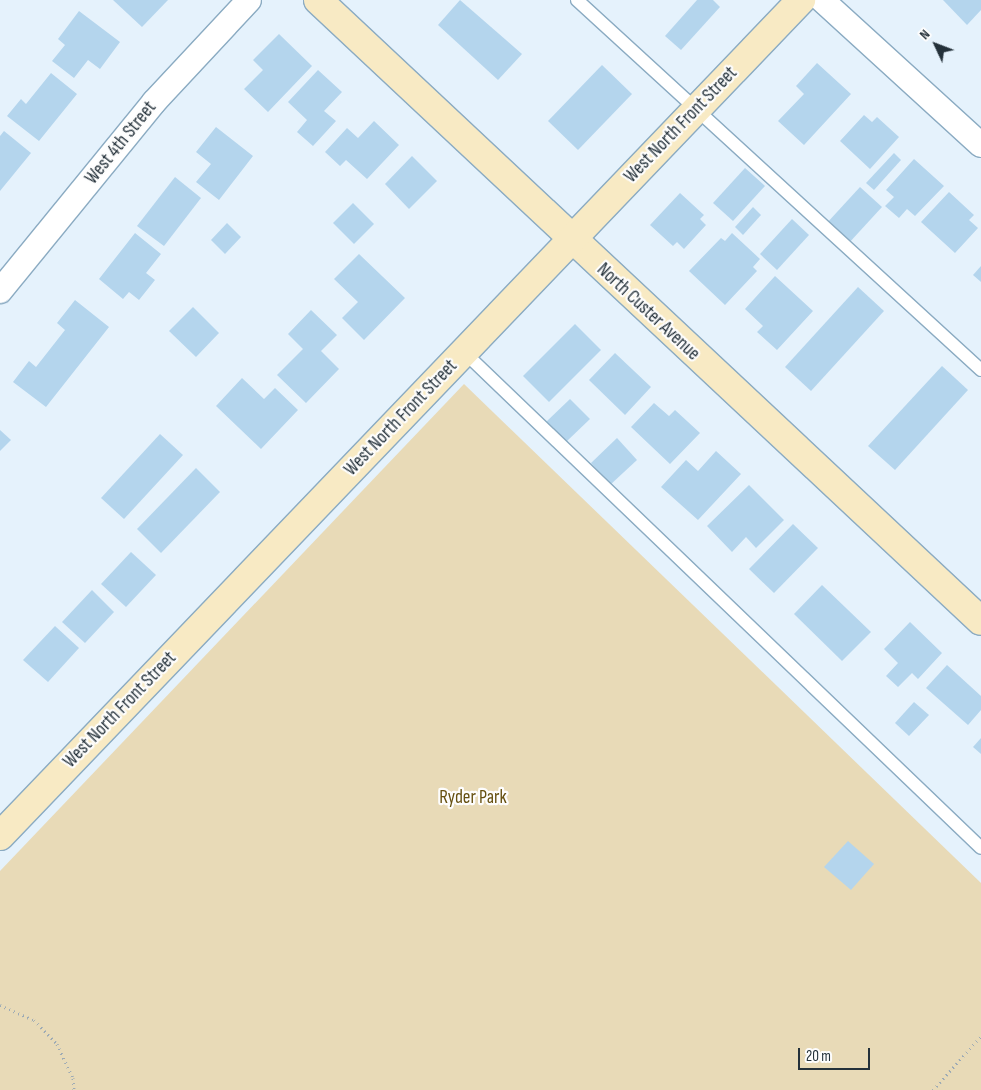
<!DOCTYPE html>
<style>
body{margin:0}
#map{position:relative;width:981px;height:1090px;overflow:hidden;background:#e5f2fc;font-family:"Sofia Sans Condensed",sans-serif}
div>[style]{position:absolute}
.green>*{inset:0;background:#e8dab7}
.building>*{inset:0;background:#b4d5ed}
.path>*{height:3px;margin-top:-1.5px;transform-origin:0;background:repeating-linear-gradient(90deg,#9daab4 0 1px,transparent 0 5px)}
.roads{filter:drop-shadow(1px 0 #8babc2) drop-shadow(-1px 0 #8babc2) drop-shadow(0 1px #8babc2) drop-shadow(0 -1px #8babc2)}
.lane>*{height:12px;margin:-6px;padding:0 6px;transform-origin:6px;border-radius:6px;background:#fff}
.street>*{height:24px;margin:-12px;padding:0 12px;transform-origin:12px;border-radius:12px;background:#fff}
.secondary>*{height:28px;margin:-14px;padding:0 14px;transform-origin:14px;border-radius:14px;background:#f8eac4}
span{translate:-50% -50%;white-space:nowrap;text-align:center;line-height:1.15;-webkit-text-stroke:4.5px #fdfdfd;paint-order:stroke}
.street-label{font-size:19px;color:#24313a}
.park-label{font-size:19px;color:#665010}
.north{position:absolute;left:911px;top:20px;width:50px;height:50px;-webkit-text-stroke:4px #fdfdfd;paint-order:stroke;rotate:313deg;font-size:14px;font-weight:700;line-height:20px;text-align:center;color:#24313a}
.north::after{content:'';display:block;margin:auto;width:18px;height:22px;background:#24313a;clip-path:polygon(50% 0,100% 100%,50% 72%,0 100%)}
.scale{position:absolute;left:798px;top:1048px;width:72px;height:22px;box-sizing:border-box;border:2px solid #24313a;border-top:0;padding-left:6px;font-size:15px;line-height:18px;white-space:nowrap;color:#24313a;-webkit-text-stroke:4px #fdfdfd;paint-order:stroke}
</style>
<div id="map">
<div class="green">
<div style="clip-path:polygon(464px 384px,981px 883px,981px 1090px,0 1090px,0 871px)"></div>
</div>
<div class="building">
<div style="clip-path:polygon(113px 0,168px 0,142px 27px)"></div>
<div style="clip-path:polygon(460px 0,522px 54px,498px 80px,438px 25px)"></div>
<div style="clip-path:polygon(697px 0,713px 0,720px 7px,681px 50px,665px 36px)"></div>
<div style="clip-path:polygon(943px 0,981px 0,981px 10px,967px 25px)"></div>
<div style="clip-path:polygon(79px 11px,120px 42px,100px 69px,88px 60px,74px 78px,52px 61px,65px 45px,58px 39px)"></div>
<div style="clip-path:polygon(279px 34px,312px 66px,268px 112px,244px 89px,263px 70px,253px 60px)"></div>
<div style="clip-path:polygon(817px 63px,851px 94px,804px 145px,778px 121px,804px 94px,796px 86px)"></div>
<div style="clip-path:polygon(602px 65px,632px 94px,578px 150px,548px 121px)"></div>
<div style="clip-path:polygon(318px 70px,342px 92px,324px 111px,336px 121px,313px 146px,297px 132px,307px 120px,288px 102px)"></div>
<div style="clip-path:polygon(51px 73px,77px 94px,39px 141px,7px 116px,21px 99px,26px 104px)"></div>
<div style="clip-path:polygon(864px 115px,872px 122px,877px 117px,899px 137px,870px 169px,840px 141px)"></div>
<div style="clip-path:polygon(374px 121px,399px 145px,367px 179px,346px 160px,340px 166px,325px 152px,347px 128px,358px 138px)"></div>
<div style="clip-path:polygon(216px 127px,253px 156px,219px 200px,196px 182px,211px 164px,196px 152px)"></div>
<div style="clip-path:polygon(4px 131px,31px 153px,0 191px,0 136px)"></div>
<div style="clip-path:polygon(894px 153px,901px 160px,874px 190px,866px 183px)"></div>
<div style="clip-path:polygon(412px 156px,437px 181px,409px 209px,385px 184px)"></div>
<div style="clip-path:polygon(914px 159px,944px 186px,915px 216px,907px 209px,899px 218px,885px 206px,894px 197px,886px 190px)"></div>
<div style="clip-path:polygon(745px 168px,765px 186px,733px 221px,713px 203px)"></div>
<div style="clip-path:polygon(175px 177px,201px 198px,164px 246px,137px 226px)"></div>
<div style="clip-path:polygon(860px 187px,882px 207px,848px 244px,826px 224px)"></div>
<div style="clip-path:polygon(949px 192px,974px 215px,969px 220px,978px 228px,955px 253px,921px 222px)"></div>
<div style="clip-path:polygon(680px 193px,704px 215px,700px 219px,706px 225px,684px 249px,677px 242px,673px 246px,650px 225px)"></div>
<div style="clip-path:polygon(353px 203px,374px 224px,354px 244px,333px 223px)"></div>
<div style="clip-path:polygon(753px 207px,761px 215px,743px 235px,735px 227px)"></div>
<div style="clip-path:polygon(792px 219px,809px 235px,777px 270px,760px 254px)"></div>
<div style="clip-path:polygon(227px 223px,241px 237px,225px 254px,211px 240px)"></div>
<div style="clip-path:polygon(135px 233px,161px 254px,146px 273px,155px 280px,139px 300px,129px 292px,123px 299px,99px 279px)"></div>
<div style="clip-path:polygon(732px 233px,760px 259px,753px 267px,757px 271px,725px 305px,689px 271px,721px 238px,725px 241px)"></div>
<div style="clip-path:polygon(359px 254px,405px 298px,364px 340px,342px 318px,358px 302px,334px 279px)"></div>
<div style="clip-path:polygon(981px 266px,981px 282px,973px 275px)"></div>
<div style="clip-path:polygon(775px 276px,813px 311px,777px 350px,757px 332px,763px 326px,745px 309px)"></div>
<div style="clip-path:polygon(858px 287px,884px 311px,811px 391px,785px 367px)"></div>
<div style="clip-path:polygon(75px 300px,109px 327px,46px 407px,13px 382px,29px 361px,36px 367px,65px 330px,57px 323px)"></div>
<div style="clip-path:polygon(193px 307px,219px 333px,196px 357px,169px 331px)"></div>
<div style="clip-path:polygon(311px 310px,337px 335px,321px 351px,339px 369px,306px 403px,277px 375px,303px 349px,288px 334px)"></div>
<div style="clip-path:polygon(575px 324px,601px 350px,549px 402px,523px 376px)"></div>
<div style="clip-path:polygon(615px 353px,651px 387px,625px 415px,589px 380px)"></div>
<div style="clip-path:polygon(942px 366px,968px 390px,895px 470px,868px 446px)"></div>
<div style="clip-path:polygon(242px 378px,264px 399px,275px 388px,298px 410px,261px 449px,216px 406px)"></div>
<div style="clip-path:polygon(570px 399px,590px 419px,566px 442px,546px 422px)"></div>
<div style="clip-path:polygon(654px 403px,669px 416px,675px 410px,700px 433px,670px 464px,631px 427px)"></div>
<div style="clip-path:polygon(0 430px,11px 440px,0 451px)"></div>
<div style="clip-path:polygon(160px 434px,183px 455px,124px 519px,101px 498px)"></div>
<div style="clip-path:polygon(617px 438px,637px 460px,610px 485px,591px 463px)"></div>
<div style="clip-path:polygon(716px 451px,741px 474px,698px 520px,661px 487px,686px 460px,698px 471px)"></div>
<div style="clip-path:polygon(196px 468px,220px 492px,161px 553px,137px 529px)"></div>
<div style="clip-path:polygon(749px 485px,784px 520px,756px 548px,746px 537px,732px 552px,707px 526px)"></div>
<div style="clip-path:polygon(793px 524px,818px 548px,774px 593px,749px 569px)"></div>
<div style="clip-path:polygon(131px 552px,156px 575px,126px 607px,101px 584px)"></div>
<div style="clip-path:polygon(822px 585px,871px 632px,842px 661px,794px 614px)"></div>
<div style="clip-path:polygon(92px 590px,114px 612px,85px 643px,62px 622px)"></div>
<div style="clip-path:polygon(910px 622px,942px 653px,918px 679px,912px 673px,898px 687px,886px 676px,898px 663px,884px 649px)"></div>
<div style="clip-path:polygon(55px 626px,79px 648px,48px 682px,23px 660px)"></div>
<div style="clip-path:polygon(947px 665px,981px 696px,981px 710px,968px 725px,926px 688px)"></div>
<div style="clip-path:polygon(914px 702px,929px 715px,909px 736px,895px 723px)"></div>
<div style="clip-path:polygon(981px 738px,981px 754px,973px 747px)"></div>
<div style="clip-path:polygon(848px 841px,874px 864px,851px 890px,824px 867px)"></div>
</div>
<div class="path">
<div style="left:0;top:1005px;width:37px;rotate:24deg"></div>
<div style="left:34px;top:1020px;width:33px;rotate:46deg"></div>
<div style="left:57px;top:1044px;width:38px;rotate:65deg"></div>
<div style="left:73px;top:1078px;width:12px;rotate:85deg"></div>
<div style="left:933px;top:1090px;width:72px;rotate:-48.4deg"></div>
</div>
<div class="roads">
<div class="lane">
<div style="left:577px;top:0;width:548px;rotate:42.48deg"></div>
<div style="left:464px;top:352px;width:716px;rotate:43.81deg"></div>
</div>
<div class="street">
<div style="left:822px;top:0;width:215px;rotate:42.4deg"></div>
<div style="left:0;top:291px;width:244px;rotate:-50.8deg"></div>
<div style="left:154px;top:102px;width:139px;rotate:-47deg"></div>
</div>
<div class="secondary">
<div style="left:318px;top:0;width:908px;rotate:43.13deg"></div>
<div style="left:0;top:836px;width:1158px;rotate:-46.22deg"></div>
</div>
</div>
<div class="street-label">
<span style="left:681px;top:125px;rotate:-46deg">West North Front Street</span>
<span style="left:121px;top:143px;rotate:-51deg">West 4th Street</span>
<span style="left:648px;top:312px;rotate:43deg">North Custer Avenue</span>
<span style="left:401px;top:418px;rotate:-46deg">West North Front Street</span>
<span style="left:120px;top:710px;rotate:-46deg">West North Front Street</span>
</div>
<div class="park-label">
<span style="left:473px;top:798px">Ryder Park</span>
</div>
<div class="north">N</div>
<div class="scale">20 m</div>
</div>
